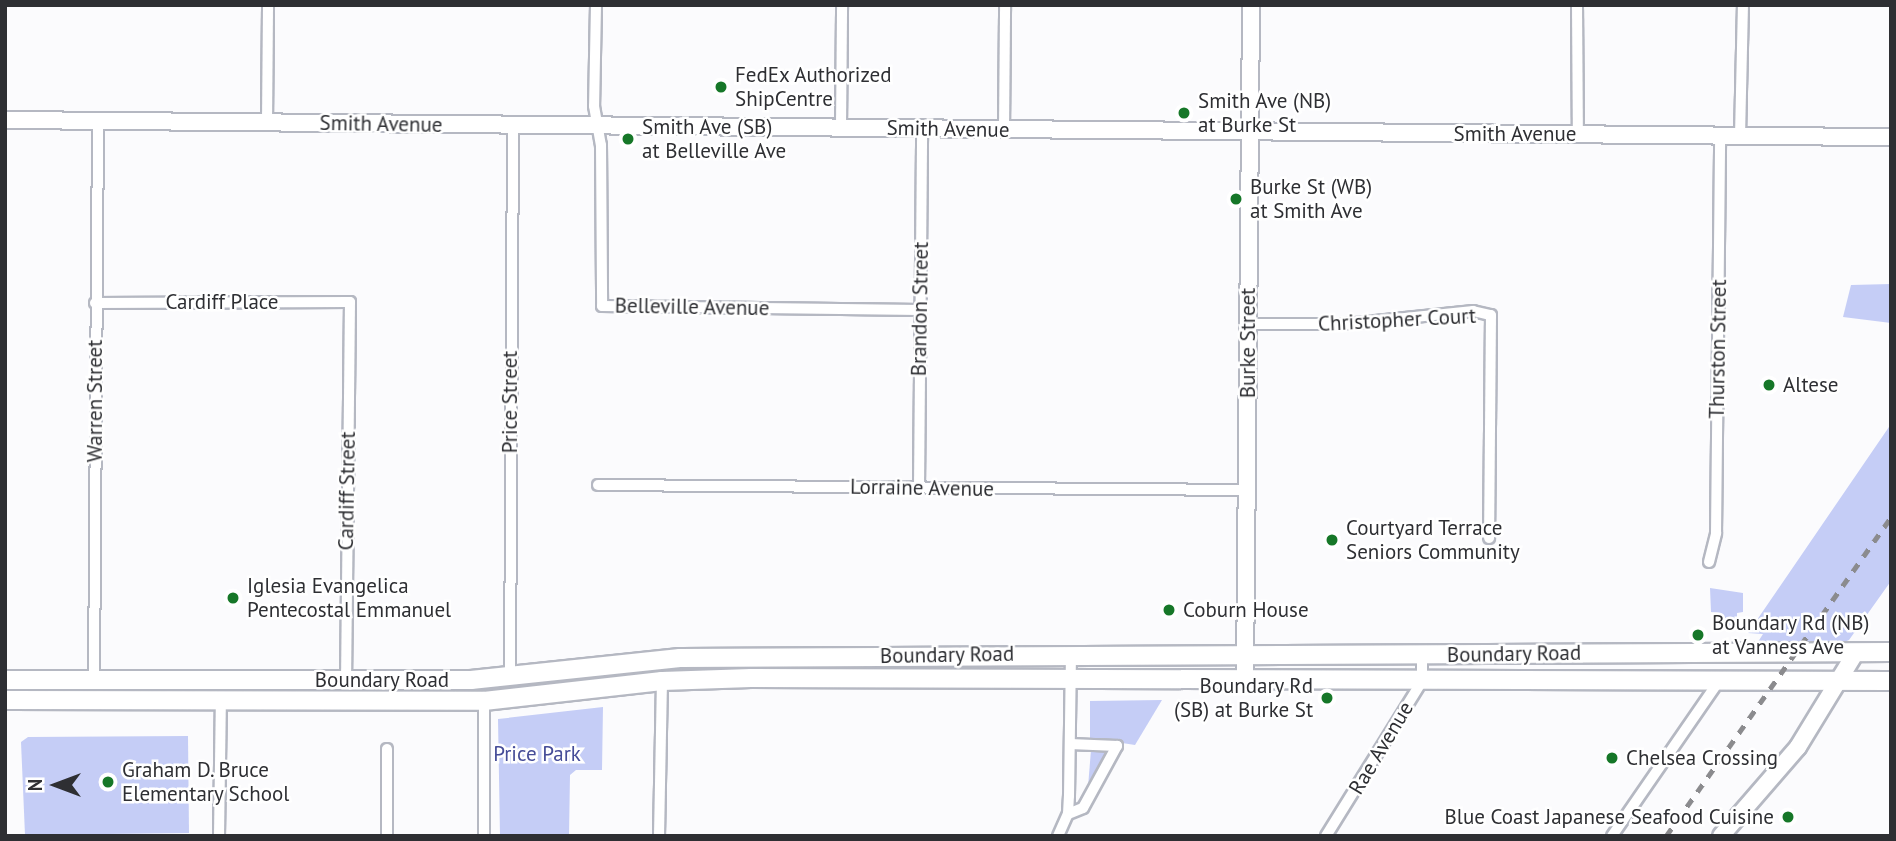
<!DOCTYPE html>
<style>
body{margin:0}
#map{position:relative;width:1896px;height:841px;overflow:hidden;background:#fbfbfd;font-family:"PT Sans",sans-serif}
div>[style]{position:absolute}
.green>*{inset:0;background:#c5cdf6}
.roads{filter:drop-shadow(2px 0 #b5b8c2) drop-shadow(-2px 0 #b5b8c2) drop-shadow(0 2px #b5b8c2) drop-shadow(0 -2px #b5b8c2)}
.street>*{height:10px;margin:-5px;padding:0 5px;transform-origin:5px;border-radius:5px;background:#fff}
.secondary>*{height:16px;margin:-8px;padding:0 8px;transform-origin:8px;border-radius:8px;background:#fff}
.primary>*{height:18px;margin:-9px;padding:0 9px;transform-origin:9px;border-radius:9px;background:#fff}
.rail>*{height:4.5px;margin-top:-2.25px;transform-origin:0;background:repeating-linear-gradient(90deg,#8b8b8e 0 9px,transparent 0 18px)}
.dots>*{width:19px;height:19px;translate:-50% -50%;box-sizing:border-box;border:4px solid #fff;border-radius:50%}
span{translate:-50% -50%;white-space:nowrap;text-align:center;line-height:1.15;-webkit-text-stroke:5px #fff;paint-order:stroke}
.poi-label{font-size:21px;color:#2e2f33}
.left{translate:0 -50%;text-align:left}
.right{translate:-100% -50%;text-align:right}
.street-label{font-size:21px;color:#2e2f33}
.park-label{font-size:21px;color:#464d98}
.frame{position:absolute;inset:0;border:7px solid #2e2f33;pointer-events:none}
.north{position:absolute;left:21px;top:750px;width:70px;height:70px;-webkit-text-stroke:5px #fff;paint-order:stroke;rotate:270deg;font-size:19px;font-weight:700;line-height:28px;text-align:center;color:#2e2f33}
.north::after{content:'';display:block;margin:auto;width:24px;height:32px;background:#2e2f33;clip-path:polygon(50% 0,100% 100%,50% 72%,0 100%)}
</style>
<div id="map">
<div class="green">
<div style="clip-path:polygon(1891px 284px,1891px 323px,1843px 317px,1851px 285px)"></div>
<div style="clip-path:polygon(1891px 424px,1891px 581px,1849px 640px,1840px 644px,1756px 645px,1763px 634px,1748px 633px)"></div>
<div style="clip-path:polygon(1710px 588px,1743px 593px,1743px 612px,1737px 613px,1737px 625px,1723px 626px,1721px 613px,1711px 612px)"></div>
<div style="clip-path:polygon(1162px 700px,1135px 745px,1090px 738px,1090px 701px)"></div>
<div style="clip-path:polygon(603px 707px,602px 770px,576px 770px,570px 775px,569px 836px,500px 836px,498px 719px)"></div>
<div style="clip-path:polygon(188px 736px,189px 833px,25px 835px,21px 742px,28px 737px)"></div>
<div style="clip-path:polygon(1091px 750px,1102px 750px,1107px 756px,1088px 787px)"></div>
</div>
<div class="roads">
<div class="street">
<div style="left:596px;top:5px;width:101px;rotate:91.1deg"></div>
<div style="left:594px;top:106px;width:40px;rotate:80deg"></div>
<div style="left:601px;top:145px;width:161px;rotate:89.6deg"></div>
<div style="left:602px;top:306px;width:318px;rotate:0.7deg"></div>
<div style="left:1577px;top:5px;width:129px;rotate:89.6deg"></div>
<div style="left:267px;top:123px;width:118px;rotate:-89.5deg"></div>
<div style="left:841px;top:128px;width:123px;rotate:-89.5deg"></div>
<div style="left:1004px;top:130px;width:125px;rotate:-89.5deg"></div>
<div style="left:1740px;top:136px;width:131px;rotate:-88.7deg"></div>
<div style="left:95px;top:303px;width:255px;rotate:-0.2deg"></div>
<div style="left:350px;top:302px;width:379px;rotate:90.6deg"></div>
<div style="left:1248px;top:324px;width:98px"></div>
<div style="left:1346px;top:324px;width:128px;rotate:-5.8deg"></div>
<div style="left:1473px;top:311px;width:18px;rotate:13deg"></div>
<div style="left:1491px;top:315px;width:223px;rotate:90.5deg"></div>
<div style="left:598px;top:485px;width:648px;rotate:0.44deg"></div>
<div style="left:919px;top:489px;width:361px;rotate:-89.5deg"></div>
<div style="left:1709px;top:562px;width:30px;rotate:-76deg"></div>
<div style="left:1716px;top:533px;width:398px;rotate:-89.4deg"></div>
<div style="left:510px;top:678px;width:552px;rotate:-89.69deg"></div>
<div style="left:94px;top:680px;width:559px;rotate:-89.59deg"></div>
<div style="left:1068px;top:814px;width:16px;rotate:-22deg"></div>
<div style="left:1083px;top:808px;width:71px;rotate:-61.3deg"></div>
<div style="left:1117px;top:746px;width:47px;rotate:-177.6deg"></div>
<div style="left:219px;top:836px;width:135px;rotate:-89.2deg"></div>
<div style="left:387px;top:836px;width:87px;rotate:-90deg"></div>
<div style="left:484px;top:836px;width:135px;rotate:-90deg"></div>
<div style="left:659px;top:836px;width:155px;rotate:-88.9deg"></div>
<div style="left:1058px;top:836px;width:24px;rotate:-66deg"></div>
<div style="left:1068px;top:814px;width:18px;rotate:-87deg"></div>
<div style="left:1069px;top:796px;width:142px;rotate:-89.2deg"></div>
<div style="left:1326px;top:836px;width:182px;rotate:-58.2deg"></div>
<div style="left:1422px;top:681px;width:26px;rotate:-90deg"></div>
<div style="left:1612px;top:836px;width:188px;rotate:-55.4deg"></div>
</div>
<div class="secondary">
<div style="left:5px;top:120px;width:1886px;rotate:0.52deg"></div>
<div style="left:1245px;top:680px;width:675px;rotate:-89.49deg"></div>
<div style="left:1721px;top:836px;width:118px;rotate:-49.1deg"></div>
<div style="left:1798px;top:747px;width:111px;rotate:-58.6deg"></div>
</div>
<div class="primary">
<div style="left:5px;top:680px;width:466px"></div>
<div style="left:471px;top:680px;width:210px;rotate:-6deg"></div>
<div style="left:680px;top:658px;width:1211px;rotate:-0.28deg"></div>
<div style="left:5px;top:700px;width:479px;rotate:0.1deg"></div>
<div style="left:484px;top:701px;width:179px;rotate:-6.4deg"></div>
<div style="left:662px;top:681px;width:89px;rotate:-1.9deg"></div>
<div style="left:751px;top:678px;width:1140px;rotate:0.15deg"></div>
</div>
</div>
<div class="rail">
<div style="left:1666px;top:836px;width:390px;rotate:-54.8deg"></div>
</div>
<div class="dots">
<div style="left:721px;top:87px;background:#167728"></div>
<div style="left:1184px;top:113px;background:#167728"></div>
<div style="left:628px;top:139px;background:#167728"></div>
<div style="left:1236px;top:199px;background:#167728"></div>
<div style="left:1769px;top:385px;background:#167728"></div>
<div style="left:1332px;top:540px;background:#167728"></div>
<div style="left:233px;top:598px;background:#167728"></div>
<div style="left:1169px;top:610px;background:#167728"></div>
<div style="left:1698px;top:635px;background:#167728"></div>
<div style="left:1327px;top:698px;background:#167728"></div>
<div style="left:1612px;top:758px;background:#167728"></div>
<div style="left:108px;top:782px;background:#167728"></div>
<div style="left:1788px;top:817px;background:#167728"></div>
</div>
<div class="poi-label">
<span class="left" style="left:735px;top:87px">FedEx Authorized<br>ShipCentre</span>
<span class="left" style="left:1198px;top:113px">Smith Ave (NB)<br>at Burke St</span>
<span class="left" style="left:642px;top:139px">Smith Ave (SB)<br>at Belleville Ave</span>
<span class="left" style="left:1250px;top:199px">Burke St (WB)<br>at Smith Ave</span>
<span class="left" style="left:1783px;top:385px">Altese</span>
<span class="left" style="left:1346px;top:540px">Courtyard Terrace<br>Seniors Community</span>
<span class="left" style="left:247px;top:598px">Iglesia Evangelica<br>Pentecostal Emmanuel</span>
<span class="left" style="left:1183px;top:610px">Coburn House</span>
<span class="left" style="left:1712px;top:635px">Boundary Rd (NB)<br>at Vanness Ave</span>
<span class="right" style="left:1313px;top:698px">Boundary Rd<br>(SB) at Burke St</span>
<span class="left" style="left:1626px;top:758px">Chelsea Crossing</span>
<span class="left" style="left:122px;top:782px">Graham D. Bruce<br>Elementary School</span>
<span class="right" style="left:1774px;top:817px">Blue Coast Japanese Seafood Cuisine</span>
</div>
<div class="street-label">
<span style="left:381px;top:124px;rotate:1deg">Smith Avenue</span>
<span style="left:948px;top:129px;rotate:1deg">Smith Avenue</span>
<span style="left:1515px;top:134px">Smith Avenue</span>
<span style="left:222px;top:302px">Cardiff Place</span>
<span style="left:692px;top:307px;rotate:1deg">Belleville Avenue</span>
<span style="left:920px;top:309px;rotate:-89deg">Brandon Street</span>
<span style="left:1397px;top:320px;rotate:-3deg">Christopher Court</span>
<span style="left:1248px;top:343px;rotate:-90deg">Burke Street</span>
<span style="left:1718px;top:349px;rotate:-89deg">Thurston Street</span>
<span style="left:95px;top:401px;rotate:-90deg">Warren Street</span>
<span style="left:510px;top:402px;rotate:-90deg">Price Street</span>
<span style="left:922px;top:488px;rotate:1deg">Lorraine Avenue</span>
<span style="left:347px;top:491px;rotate:-89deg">Cardiff Street</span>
<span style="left:1514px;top:654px;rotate:-1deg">Boundary Road</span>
<span style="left:947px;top:655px;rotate:-1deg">Boundary Road</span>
<span style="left:382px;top:680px">Boundary Road</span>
<span style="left:1381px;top:748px;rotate:-59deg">Rae Avenue</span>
</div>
<div class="park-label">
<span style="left:537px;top:754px">Price Park</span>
</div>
<div class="frame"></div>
<div class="north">N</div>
</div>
